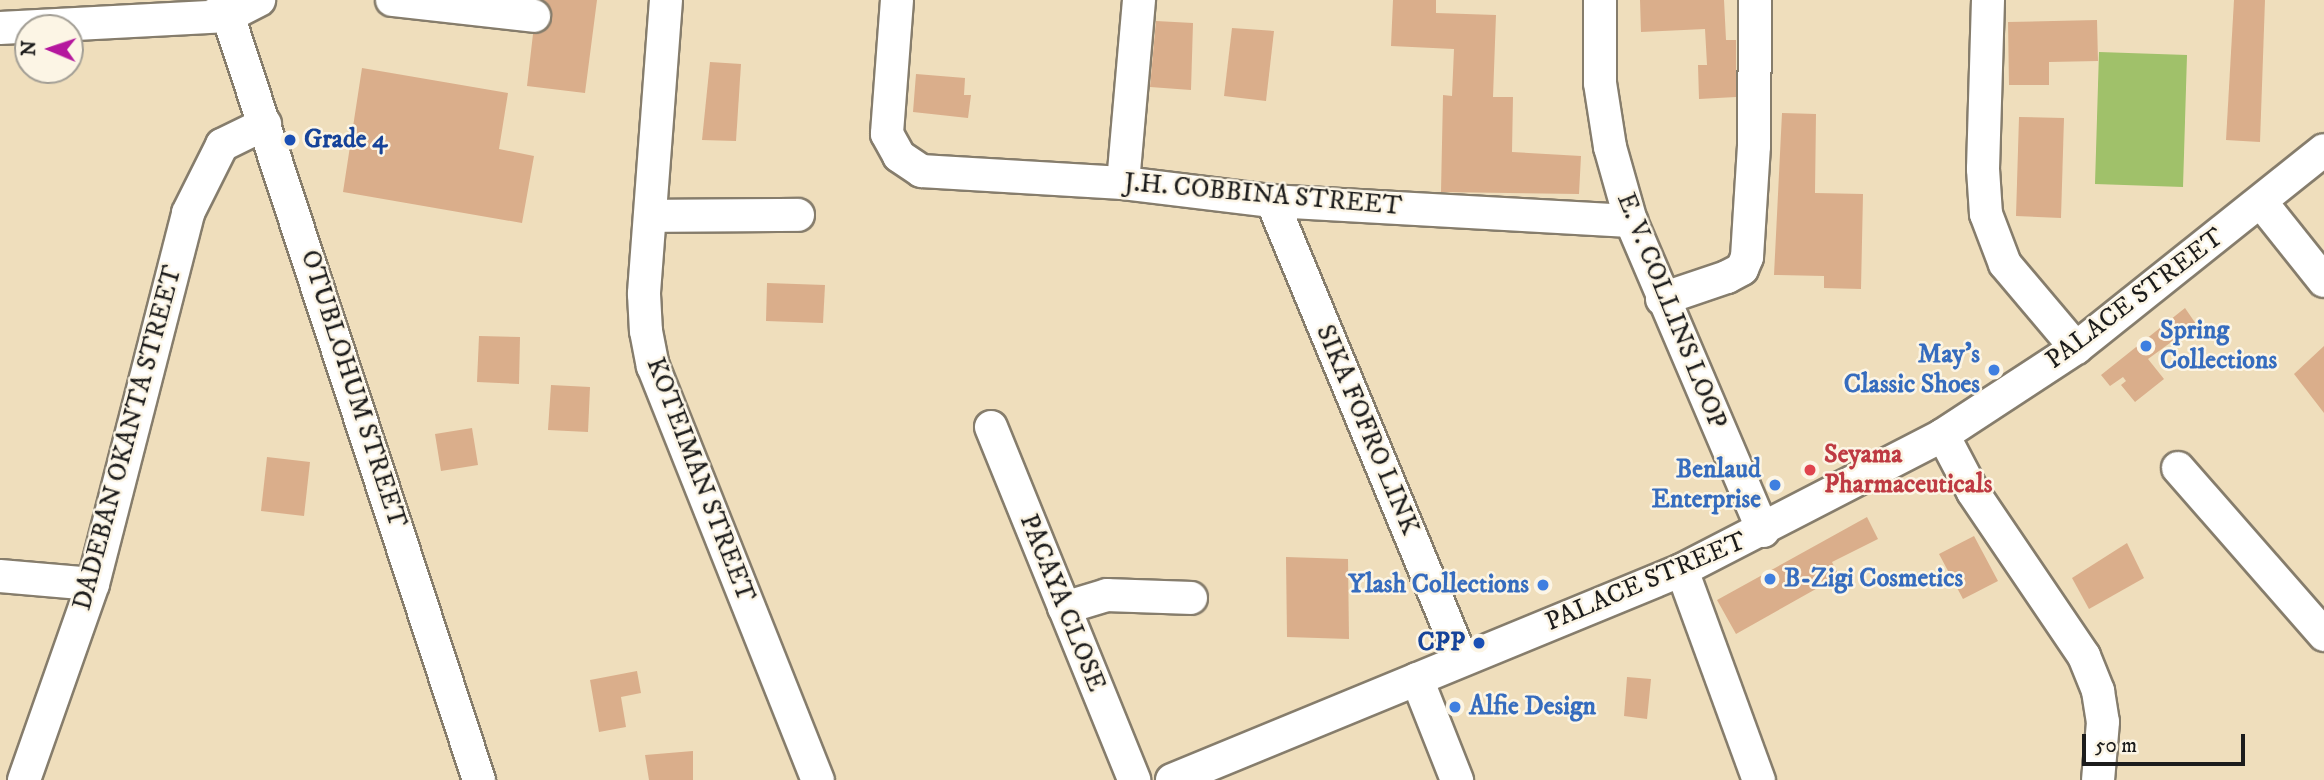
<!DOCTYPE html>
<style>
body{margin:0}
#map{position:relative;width:2324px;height:780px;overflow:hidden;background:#efdebc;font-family:"IM FELL DW Pica",serif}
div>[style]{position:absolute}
.green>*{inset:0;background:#a0c16a}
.building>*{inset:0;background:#daae8b}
.roads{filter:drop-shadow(2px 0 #867d6c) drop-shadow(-2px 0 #867d6c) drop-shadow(0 2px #867d6c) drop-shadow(0 -2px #867d6c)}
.minor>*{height:32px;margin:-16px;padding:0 16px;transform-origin:16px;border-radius:16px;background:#fff}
.dots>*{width:19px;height:19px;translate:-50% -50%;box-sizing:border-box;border:4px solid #fcf5e5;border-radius:50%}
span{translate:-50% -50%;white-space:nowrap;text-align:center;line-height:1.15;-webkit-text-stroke:5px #fcf5e5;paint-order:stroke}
.transit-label{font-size:26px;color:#164399;font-weight:700}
.left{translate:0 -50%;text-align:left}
.right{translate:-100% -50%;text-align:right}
.street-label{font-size:26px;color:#1c1c1c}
.shop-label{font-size:26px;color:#366cbe;font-weight:700}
.health-label{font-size:26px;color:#be3a42;font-weight:700}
.north{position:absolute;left:14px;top:14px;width:70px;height:70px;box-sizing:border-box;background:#fcf5e5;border:2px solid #a29e95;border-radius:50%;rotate:272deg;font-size:19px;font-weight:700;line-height:28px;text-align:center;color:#1c1c1c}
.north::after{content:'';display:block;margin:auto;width:24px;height:32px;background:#b5179e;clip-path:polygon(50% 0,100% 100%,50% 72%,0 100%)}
.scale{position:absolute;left:2082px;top:734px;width:163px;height:32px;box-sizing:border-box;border:4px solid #1c1c1c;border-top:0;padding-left:9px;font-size:21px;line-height:24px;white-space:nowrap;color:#1c1c1c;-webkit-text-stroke:5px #fcf5e5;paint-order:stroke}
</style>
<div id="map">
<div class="green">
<div style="clip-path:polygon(2099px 52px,2187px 55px,2183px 187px,2095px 184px)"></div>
</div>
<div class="building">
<div style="clip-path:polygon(542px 0,597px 0,585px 93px,527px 86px,533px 34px,548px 27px,552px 19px,550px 8px)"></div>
<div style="clip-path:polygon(1393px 0,1436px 0,1436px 13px,1496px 15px,1493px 97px,1513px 97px,1512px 152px,1581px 156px,1579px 194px,1441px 192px,1443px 95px,1452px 96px,1454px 49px,1391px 46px)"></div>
<div style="clip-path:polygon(1640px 0,1724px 0,1726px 40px,1736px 40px,1736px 97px,1699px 99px,1698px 65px,1707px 65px,1705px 29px,1641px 32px)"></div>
<div style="clip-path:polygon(2234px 0,2265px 0,2260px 142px,2226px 140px)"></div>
<div style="clip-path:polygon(2097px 20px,2098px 61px,2049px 62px,2049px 85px,2009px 85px,2008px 22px)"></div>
<div style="clip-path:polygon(1156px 21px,1193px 23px,1191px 90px,1150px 87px)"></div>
<div style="clip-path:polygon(1232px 28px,1274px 31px,1266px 101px,1224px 96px)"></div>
<div style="clip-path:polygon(710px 62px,741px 64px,736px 141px,702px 140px)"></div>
<div style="clip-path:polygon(362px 68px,508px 93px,499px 149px,534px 156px,522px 223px,343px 192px)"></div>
<div style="clip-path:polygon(916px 74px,965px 78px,964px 95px,971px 95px,968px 118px,913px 112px)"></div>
<div style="clip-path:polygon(1782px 113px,1816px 114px,1815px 193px,1863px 194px,1861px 289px,1824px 288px,1824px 276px,1774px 275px)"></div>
<div style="clip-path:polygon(2019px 117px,2064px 118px,2061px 218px,2016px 216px)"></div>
<div style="clip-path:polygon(767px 283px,825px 285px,823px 323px,766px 321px)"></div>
<div style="clip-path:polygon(2185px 308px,2196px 324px,2148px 359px,2164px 379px,2135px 402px,2121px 385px,2126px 381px,2123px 377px,2110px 386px,2101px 375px)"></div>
<div style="clip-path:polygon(479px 336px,520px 337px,519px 384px,477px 382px)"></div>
<div style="clip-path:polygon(2324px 346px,2324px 413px,2294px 374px)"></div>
<div style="clip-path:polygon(551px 385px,590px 387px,588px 432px,548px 430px)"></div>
<div style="clip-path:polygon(472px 428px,478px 465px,441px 471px,435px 434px)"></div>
<div style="clip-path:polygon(267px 457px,310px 462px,304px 516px,261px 511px)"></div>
<div style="clip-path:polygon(1867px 517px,1878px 539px,1832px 562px,1839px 576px,1736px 634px,1717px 600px)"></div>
<div style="clip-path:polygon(1974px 536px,1998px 581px,1963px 599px,1939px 554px)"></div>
<div style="clip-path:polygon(2127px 543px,2144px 578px,2089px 609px,2072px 578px)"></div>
<div style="clip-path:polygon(1286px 557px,1348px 559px,1349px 639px,1287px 637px)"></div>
<div style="clip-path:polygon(637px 671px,641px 693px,621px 697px,626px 727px,599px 732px,590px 680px)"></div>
<div style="clip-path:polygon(1627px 677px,1651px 679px,1647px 719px,1624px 716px)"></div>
<div style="clip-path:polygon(693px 751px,693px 780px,649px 780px,645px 755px)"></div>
</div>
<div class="roads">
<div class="minor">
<div style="left:223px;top:0;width:821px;rotate:71.83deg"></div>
<div style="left:392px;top:0;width:143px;rotate:6.4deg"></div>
<div style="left:666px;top:0;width:295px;rotate:94.3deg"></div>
<div style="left:644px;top:294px;width:37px;rotate:87deg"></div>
<div style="left:646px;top:331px;width:36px;rotate:79deg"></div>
<div style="left:653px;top:366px;width:446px;rotate:68.3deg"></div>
<div style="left:897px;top:0;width:134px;rotate:94.3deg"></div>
<div style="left:887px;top:134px;width:25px;rotate:61deg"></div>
<div style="left:899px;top:156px;width:27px;rotate:34deg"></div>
<div style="left:921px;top:171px;width:202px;rotate:3.4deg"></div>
<div style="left:1123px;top:183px;width:150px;rotate:6.9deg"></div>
<div style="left:1272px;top:201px;width:360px;rotate:3.2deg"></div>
<div style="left:1600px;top:0;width:83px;rotate:90deg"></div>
<div style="left:1600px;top:83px;width:65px;rotate:81.1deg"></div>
<div style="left:1610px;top:147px;width:77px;rotate:74.2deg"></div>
<div style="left:1631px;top:221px;width:337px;rotate:66.9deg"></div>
<div style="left:1988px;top:0;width:169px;rotate:91.7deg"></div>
<div style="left:1983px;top:169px;width:45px;rotate:86.2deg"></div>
<div style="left:1986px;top:214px;width:53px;rotate:69.2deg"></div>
<div style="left:2005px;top:264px;width:110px;rotate:49.8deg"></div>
<div style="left:0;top:28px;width:228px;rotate:-3deg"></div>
<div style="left:228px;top:16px;width:35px;rotate:-27deg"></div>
<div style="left:1123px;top:183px;width:184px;rotate:-85deg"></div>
<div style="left:1272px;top:201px;width:496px;rotate:67.5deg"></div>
<div style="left:2261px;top:202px;width:101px;rotate:51.4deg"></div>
<div style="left:650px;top:216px;width:148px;rotate:-0.4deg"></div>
<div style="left:1662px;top:299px;width:69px;rotate:-18.7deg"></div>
<div style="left:1727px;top:277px;width:17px;rotate:-28deg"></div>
<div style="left:1742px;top:269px;width:13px;rotate:-67deg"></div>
<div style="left:1747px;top:257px;width:111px;rotate:-86.4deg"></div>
<div style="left:1754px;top:146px;width:146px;rotate:-89.6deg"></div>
<div style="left:991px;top:427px;width:381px;rotate:67.9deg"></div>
<div style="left:1943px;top:435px;width:64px;rotate:62.2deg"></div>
<div style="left:1973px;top:492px;width:198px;rotate:55.9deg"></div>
<div style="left:2084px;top:656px;width:38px;rotate:68deg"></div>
<div style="left:2098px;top:691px;width:31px;rotate:81deg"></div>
<div style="left:2103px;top:722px;width:58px;rotate:94.9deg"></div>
<div style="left:2178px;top:468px;width:222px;rotate:48.8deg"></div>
<div style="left:1682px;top:570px;width:224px;rotate:69.9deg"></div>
<div style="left:0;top:576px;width:93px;rotate:4.9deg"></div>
<div style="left:1064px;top:608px;width:45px;rotate:-16.8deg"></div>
<div style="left:1107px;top:595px;width:84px;rotate:2deg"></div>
<div style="left:1417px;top:679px;width:109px;rotate:68.4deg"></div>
<div style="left:24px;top:780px;width:208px;rotate:-70.6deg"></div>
<div style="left:93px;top:584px;width:383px;rotate:-75.6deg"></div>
<div style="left:188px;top:213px;width:76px;rotate:-63.4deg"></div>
<div style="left:222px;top:145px;width:48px;rotate:-26deg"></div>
<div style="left:1172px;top:780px;width:552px;rotate:-22.38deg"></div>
<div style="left:1682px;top:570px;width:294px;rotate:-27.3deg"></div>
<div style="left:1943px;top:435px;width:159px;rotate:-33.2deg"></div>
<div style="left:2076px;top:348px;width:317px;rotate:-38.6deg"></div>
</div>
</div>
<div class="dots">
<div style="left:290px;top:140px;background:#1a4fb4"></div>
<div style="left:2146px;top:346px;background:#3f7fe0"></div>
<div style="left:1994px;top:370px;background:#3f7fe0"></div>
<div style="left:1810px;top:470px;background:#e0444e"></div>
<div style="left:1775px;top:485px;background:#3f7fe0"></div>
<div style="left:1770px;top:579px;background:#3f7fe0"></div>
<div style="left:1543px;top:585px;background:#3f7fe0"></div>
<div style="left:1479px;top:643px;background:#1a4fb4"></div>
<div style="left:1455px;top:707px;background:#3f7fe0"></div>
</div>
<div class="transit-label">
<span class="left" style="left:304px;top:140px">Grade 4</span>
<span class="right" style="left:1465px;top:643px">CPP</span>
</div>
<div class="street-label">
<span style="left:1263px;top:195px;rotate:5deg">J.H. COBBINA STREET</span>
<span style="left:2135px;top:299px;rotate:-37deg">PALACE STREET</span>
<span style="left:1671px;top:311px;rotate:68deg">E. V. COLLINS LOOP</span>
<span style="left:353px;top:389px;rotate:72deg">OTUBLOHUM STREET</span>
<span style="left:1367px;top:430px;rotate:67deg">SIKA FOFRO LINK</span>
<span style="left:128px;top:438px;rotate:-75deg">DADEBAN OKANTA STREET</span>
<span style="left:700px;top:480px;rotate:69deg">KOTEIMAN STREET</span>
<span style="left:1646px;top:582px;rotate:-23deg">PALACE STREET</span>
<span style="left:1062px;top:603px;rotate:68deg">PACAYA CLOSE</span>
</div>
<div class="shop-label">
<span class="left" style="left:2160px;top:346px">Spring<br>Collections</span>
<span class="right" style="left:1980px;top:370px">May's<br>Classic Shoes</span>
<span class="right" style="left:1761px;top:485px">Benlaud<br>Enterprise</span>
<span class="left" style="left:1784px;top:579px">B-Zigi Cosmetics</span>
<span class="right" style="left:1529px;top:585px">Ylash Collections</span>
<span class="left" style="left:1469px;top:707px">Alfie Design</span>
</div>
<div class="health-label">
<span class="left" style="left:1824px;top:470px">Seyama<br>Pharmaceuticals</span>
</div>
<div class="north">N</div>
<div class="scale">50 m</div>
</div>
